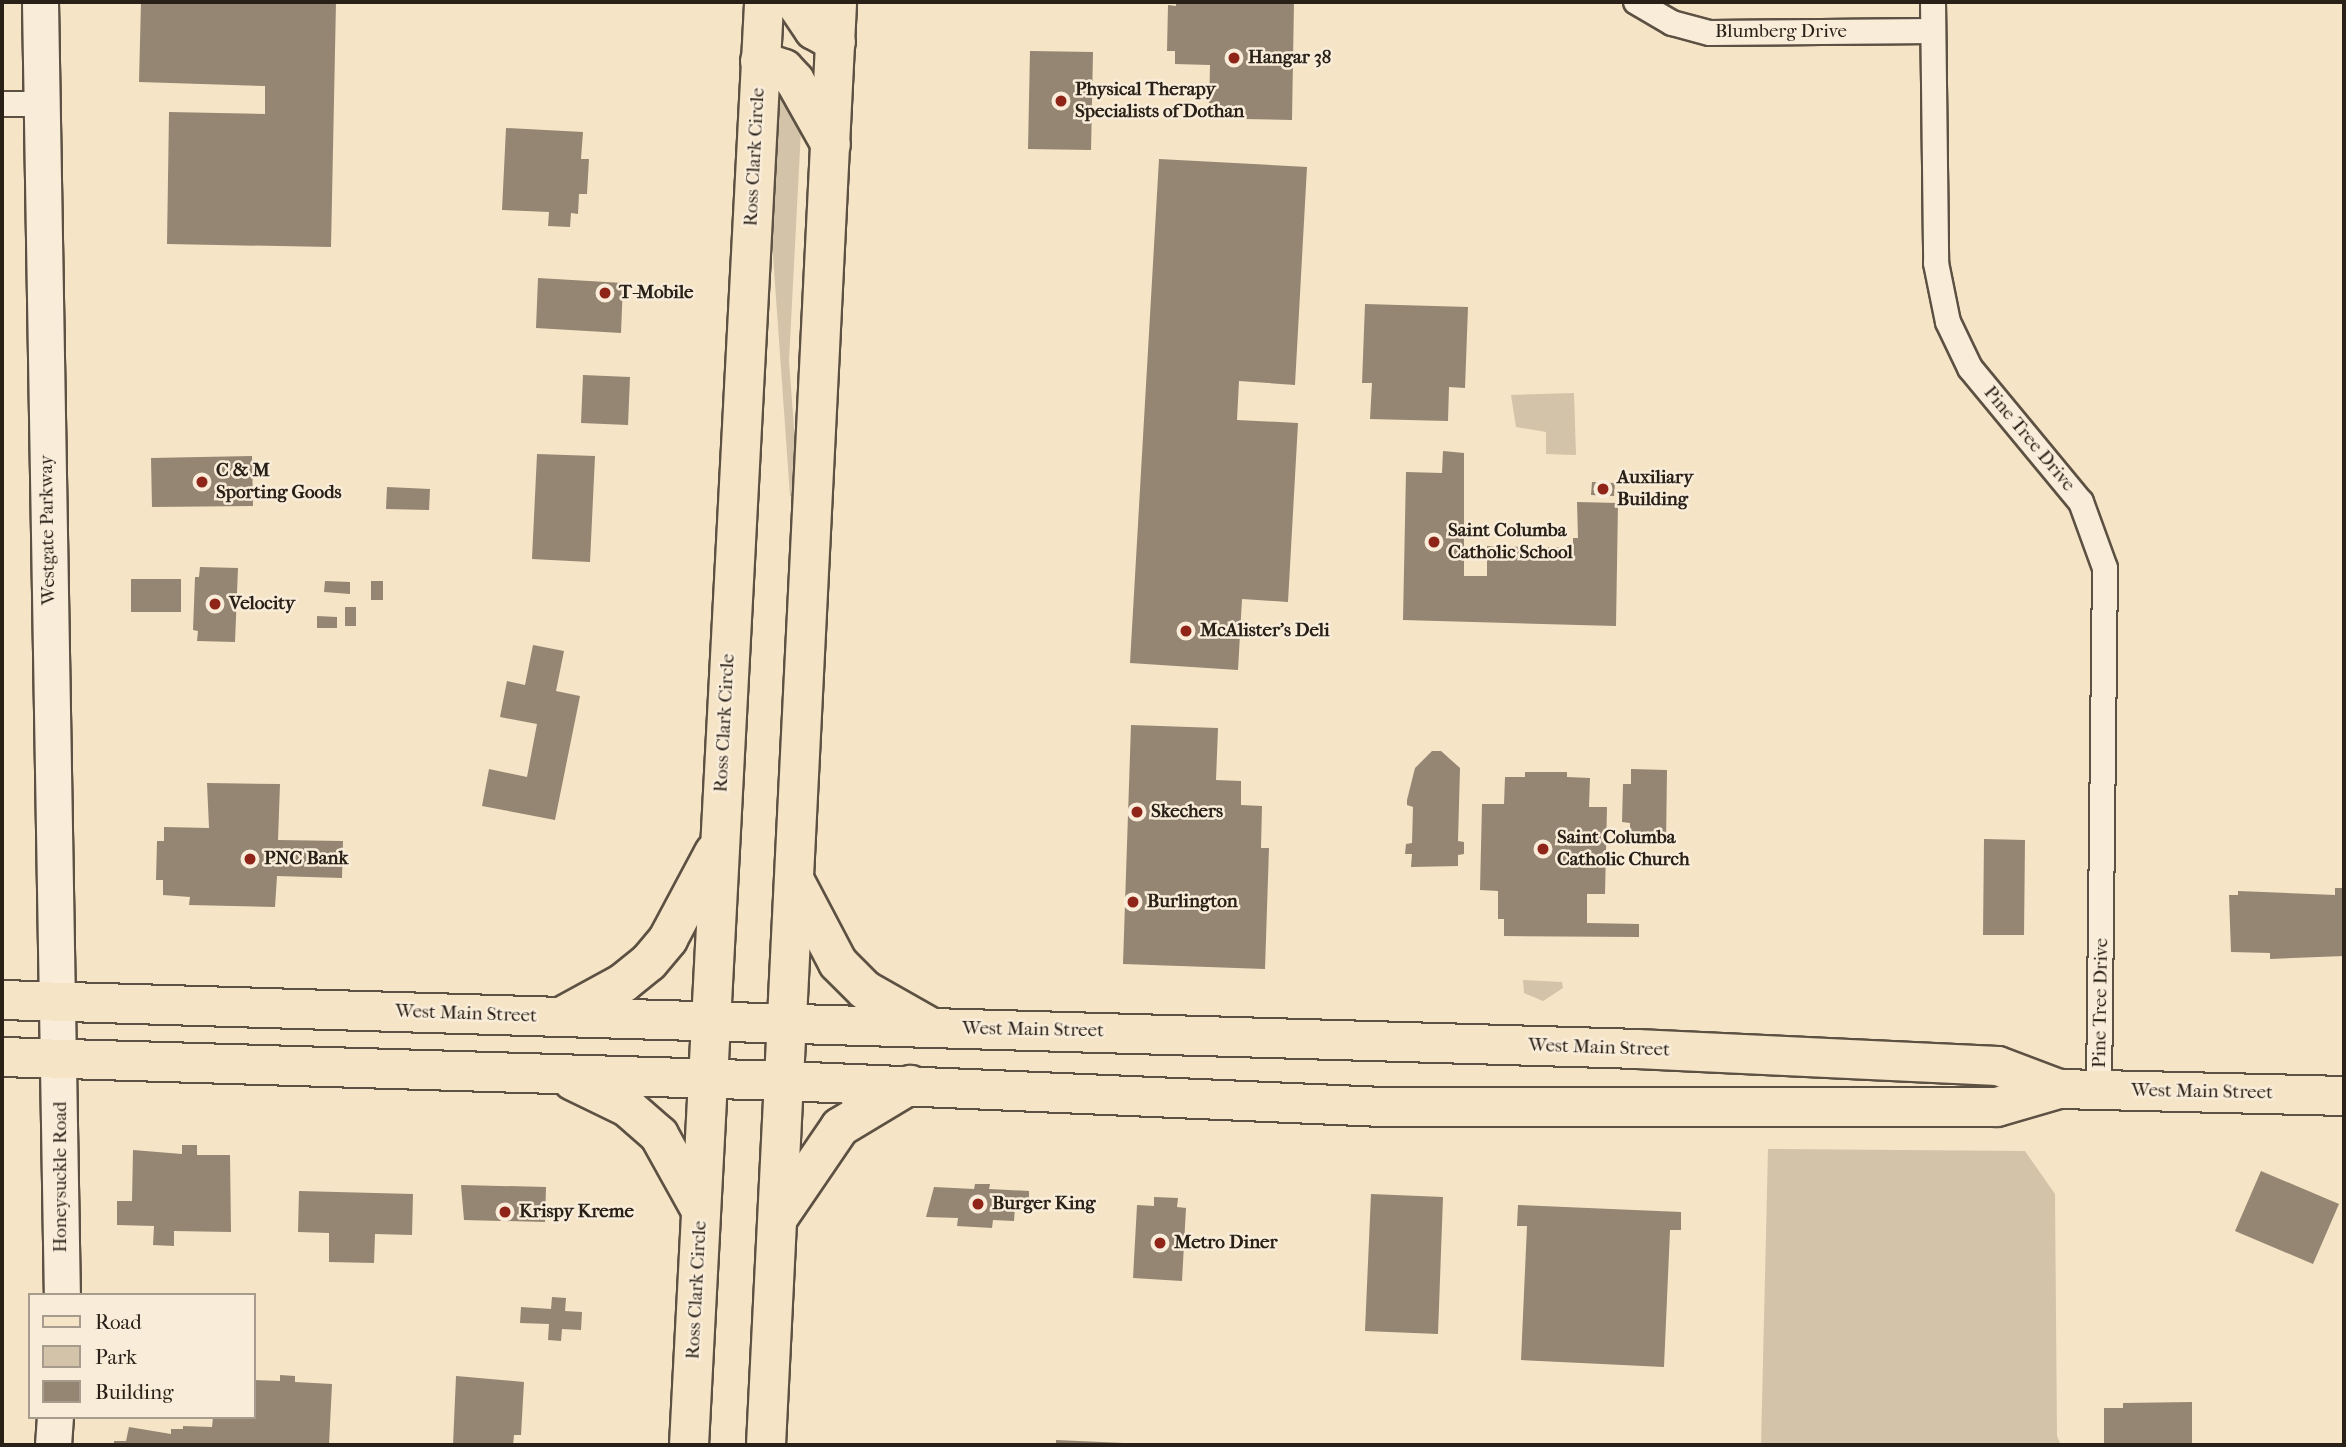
<!DOCTYPE html>
<style>
body{margin:0}
#map{position:relative;width:2346px;height:1447px;overflow:hidden;background:#f6e4c6;font-family:"IM FELL French Canon",serif}
div>[style]{position:absolute}
.green>*{inset:0;background:#d3c3a8}
.building>*{inset:0;background:#948672}
.roads{filter:drop-shadow(2px 0 #5c5143) drop-shadow(-2px 0 #5c5143) drop-shadow(0 2px #5c5143) drop-shadow(0 -2px #5c5143)}
.street>*{height:24px;margin:-12px;padding:0 12px;transform-origin:12px;border-radius:12px;background:#f9edda}
.secondary>*{height:35px;margin:-17.5px;padding:0 17.5px;transform-origin:17.5px;border-radius:17.5px;background:#f9edda}
.primary>*{height:38px;margin:-19px;padding:0 19px;transform-origin:19px;border-radius:19px;background:#f6e4c6}
.highway>*{height:38px;margin:-19px;padding:0 19px;transform-origin:19px;border-radius:19px;background:#f6e4c6}
.dots>*{width:19px;height:19px;translate:-50% -50%;box-sizing:border-box;border:4px solid #f9edda;border-radius:50%}
span{translate:-50% -50%;white-space:nowrap;text-align:center;line-height:1.15;-webkit-text-stroke:5px #f9edda;paint-order:stroke}
.street-label{font-size:19px;color:#292017}
.poi-label{font-size:19px;color:#292017;font-weight:700}
.left{translate:0 -50%;text-align:left}
.frame{position:absolute;inset:0;border:4px solid #292017;pointer-events:none}
.legend{position:absolute;left:28px;top:1293px;width:228px;height:126px;box-sizing:border-box;background:#f9edda;border:2px solid #a69b8c;margin:0;padding:9px 12px;list-style:none;font-size:21px;color:#292017}
.legend li{display:flex;align-items:center;gap:14px;height:35px}
.legend b{width:35px;border:2px solid #a69b8c}
</style>
<div id="map">
<div class="green">
<div style="clip-path:polygon(777px 95px,793px 99px,801px 130px,789px 361px,796px 454px,794px 496px,790px 496px,770px 213px)"></div>
<div style="clip-path:polygon(1574px 393px,1576px 455px,1546px 454px,1546px 432px,1516px 427px,1511px 395px)"></div>
<div style="clip-path:polygon(1523px 980px,1562px 982px,1563px 988px,1543px 1001px,1524px 993px)"></div>
<div style="clip-path:polygon(1768px 1149px,2025px 1151px,2055px 1194px,2057px 1436px,2061px 1445px,1761px 1445px)"></div>
</div>
<div class="building">
<div style="clip-path:polygon(141px 2px,336px 2px,331px 247px,167px 244px,169px 112px,265px 114px,265px 86px,139px 82px)"></div>
<div style="clip-path:polygon(1176px 2px,1294px 2px,1292px 120px,1243px 119px,1243px 110px,1209px 110px,1210px 65px,1175px 64px,1175px 51px,1167px 51px,1168px 5px,1176px 6px)"></div>
<div style="clip-path:polygon(1030px 51px,1093px 52px,1091px 150px,1028px 149px)"></div>
<div style="clip-path:polygon(506px 128px,583px 132px,581px 159px,589px 159px,587px 194px,579px 194px,578px 214px,571px 213px,570px 227px,548px 226px,549px 212px,502px 210px)"></div>
<div style="clip-path:polygon(1159px 159px,1307px 167px,1295px 385px,1239px 381px,1237px 420px,1298px 423px,1288px 602px,1242px 599px,1238px 670px,1130px 663px)"></div>
<div style="clip-path:polygon(538px 278px,623px 283px,621px 333px,536px 328px)"></div>
<div style="clip-path:polygon(1365px 304px,1468px 307px,1465px 388px,1449px 387px,1448px 421px,1370px 419px,1372px 383px,1362px 383px)"></div>
<div style="clip-path:polygon(583px 375px,630px 377px,628px 425px,581px 423px)"></div>
<div style="clip-path:polygon(1443px 451px,1464px 453px,1464px 576px,1487px 576px,1487px 546px,1573px 548px,1573px 538px,1578px 538px,1577px 502px,1618px 503px,1616px 626px,1403px 620px,1406px 472px,1442px 473px)"></div>
<div style="clip-path:polygon(537px 454px,595px 456px,590px 562px,532px 559px)"></div>
<div style="clip-path:polygon(252px 456px,253px 506px,152px 507px,151px 458px)"></div>
<div style="clip-path:polygon(1592px 482px,1615px 483px,1614px 496px,1591px 495px)"></div>
<div style="clip-path:polygon(387px 487px,430px 489px,429px 510px,386px 509px)"></div>
<div style="clip-path:polygon(200px 567px,238px 568px,235px 642px,197px 641px,198px 631px,193px 630px,195px 577px,199px 577px)"></div>
<div style="clip-path:polygon(131px 579px,181px 579px,181px 612px,131px 612px)"></div>
<div style="clip-path:polygon(325px 581px,350px 582px,350px 594px,324px 592px)"></div>
<div style="clip-path:polygon(371px 581px,383px 581px,383px 600px,371px 600px)"></div>
<div style="clip-path:polygon(345px 607px,356px 607px,356px 626px,345px 626px)"></div>
<div style="clip-path:polygon(317px 616px,337px 617px,337px 628px,317px 628px)"></div>
<div style="clip-path:polygon(533px 645px,564px 651px,556px 691px,580px 696px,555px 820px,482px 806px,489px 769px,527px 777px,537px 724px,500px 717px,507px 681px,525px 685px)"></div>
<div style="clip-path:polygon(1131px 725px,1218px 728px,1216px 780px,1241px 781px,1241px 805px,1262px 806px,1261px 848px,1269px 848px,1265px 969px,1123px 964px)"></div>
<div style="clip-path:polygon(1432px 751px,1441px 751px,1460px 768px,1458px 841px,1464px 842px,1464px 854px,1458px 855px,1458px 866px,1411px 867px,1412px 854px,1405px 854px,1406px 844px,1412px 843px,1413px 807px,1407px 805px,1407px 800px,1415px 768px)"></div>
<div style="clip-path:polygon(1631px 769px,1667px 770px,1666px 844px,1630px 842px,1630px 823px,1622px 822px,1623px 784px,1631px 784px)"></div>
<div style="clip-path:polygon(1525px 772px,1567px 772px,1567px 777px,1590px 778px,1589px 807px,1607px 807px,1605px 894px,1587px 894px,1587px 923px,1639px 924px,1639px 937px,1504px 936px,1504px 919px,1498px 919px,1498px 891px,1480px 890px,1482px 804px,1504px 804px,1505px 777px,1525px 777px)"></div>
<div style="clip-path:polygon(207px 783px,280px 784px,278px 840px,343px 841px,342px 878px,277px 876px,275px 907px,189px 905px,190px 897px,163px 895px,163px 880px,156px 880px,157px 841px,164px 841px,164px 827px,209px 828px)"></div>
<div style="clip-path:polygon(1984px 839px,2025px 840px,2024px 935px,1983px 935px)"></div>
<div style="clip-path:polygon(2335px 888px,2344px 888px,2344px 956px,2270px 959px,2270px 953px,2231px 952px,2229px 895px,2238px 895px,2238px 891px,2335px 895px)"></div>
<div style="clip-path:polygon(182px 1145px,197px 1145px,197px 1155px,230px 1155px,231px 1232px,174px 1231px,174px 1246px,153px 1245px,154px 1226px,117px 1225px,117px 1201px,132px 1201px,133px 1150px,182px 1154px)"></div>
<div style="clip-path:polygon(2261px 1171px,2339px 1204px,2313px 1264px,2235px 1231px)"></div>
<div style="clip-path:polygon(975px 1184px,990px 1184px,989px 1189px,1029px 1191px,1029px 1207px,1015px 1206px,1014px 1221px,993px 1220px,992px 1228px,957px 1226px,958px 1218px,926px 1217px,934px 1187px,974px 1189px)"></div>
<div style="clip-path:polygon(461px 1185px,546px 1187px,545px 1222px,464px 1220px)"></div>
<div style="clip-path:polygon(299px 1191px,413px 1194px,412px 1235px,375px 1234px,374px 1263px,329px 1262px,329px 1233px,298px 1232px)"></div>
<div style="clip-path:polygon(1371px 1194px,1443px 1197px,1438px 1334px,1365px 1331px)"></div>
<div style="clip-path:polygon(1154px 1197px,1178px 1198px,1177px 1207px,1186px 1208px,1182px 1281px,1133px 1278px,1137px 1205px,1154px 1206px)"></div>
<div style="clip-path:polygon(1518px 1205px,1681px 1212px,1681px 1230px,1670px 1230px,1664px 1367px,1521px 1360px,1527px 1226px,1517px 1226px)"></div>
<div style="clip-path:polygon(552px 1297px,566px 1298px,565px 1311px,582px 1312px,581px 1330px,562px 1329px,561px 1341px,548px 1340px,549px 1324px,520px 1323px,521px 1307px,551px 1309px)"></div>
<div style="clip-path:polygon(280px 1375px,295px 1376px,295px 1382px,332px 1384px,329px 1445px,114px 1445px,114px 1441px,126px 1441px,129px 1427px,171px 1434px,171px 1429px,183px 1429px,183px 1426px,212px 1427px,213px 1417px,254px 1417px,254px 1380px,280px 1381px)"></div>
<div style="clip-path:polygon(456px 1376px,524px 1382px,521px 1435px,514px 1435px,513px 1445px,453px 1445px)"></div>
<div style="clip-path:polygon(2192px 1402px,2192px 1445px,2104px 1445px,2104px 1408px,2123px 1408px,2123px 1403px)"></div>
<div style="clip-path:polygon(1056px 1440px,1124px 1443px,1123px 1445px,1056px 1445px)"></div>
</div>
<div class="roads">
<div class="street">
<div style="left:1636px;top:2px;width:42px;rotate:30.3deg"></div>
<div style="left:1672px;top:23px;width:39px;rotate:15deg"></div>
<div style="left:1710px;top:33px;width:223px;rotate:-0.5deg"></div>
<div style="left:1933px;top:2px;width:261px;rotate:89.3deg"></div>
<div style="left:1936px;top:263px;width:60px;rotate:78.5deg"></div>
<div style="left:1948px;top:322px;width:51px;rotate:64.4deg"></div>
<div style="left:1970px;top:368px;width:174px;rotate:50.4deg"></div>
<div style="left:2081px;top:502px;width:70px;rotate:70deg"></div>
<div style="left:2105px;top:568px;width:522px;rotate:90.66deg"></div>
<div style="left:2px;top:104px;width:40px"></div>
</div>
<div class="secondary">
<div style="left:40px;top:2px;width:1293px;rotate:89.03deg"></div>
<div style="left:53px;top:1445px;width:28px;rotate:-86deg"></div>
</div>
<div class="primary">
<div style="left:561px;top:1017px;width:1076px;rotate:1.7deg"></div>
<div style="left:1637px;top:1049px;width:361px;rotate:2.7deg"></div>
<div style="left:1998px;top:1066px;width:65px;rotate:20.7deg"></div>
<div style="left:2059px;top:1089px;width:285px;rotate:1.4deg"></div>
<div style="left:785px;top:1081px;width:598px;rotate:2.49deg"></div>
<div style="left:1382px;top:1107px;width:615px"></div>
<div style="left:1997px;top:1107px;width:65px;rotate:-16.2deg"></div>
</div>
<div class="highway">
<div style="left:795px;top:2px;width:34px;rotate:56deg"></div>
<div style="left:814px;top:30px;width:25px;rotate:29deg"></div>
<div style="left:760px;top:61px;width:25px;rotate:18deg"></div>
<div style="left:784px;top:69px;width:16px;rotate:47deg"></div>
<div style="left:795px;top:81px;width:73px;rotate:60.6deg"></div>
<div style="left:796px;top:883px;width:90px;rotate:62.3deg"></div>
<div style="left:838px;top:963px;width:38px;rotate:45deg"></div>
<div style="left:865px;top:990px;width:75px;rotate:29.6deg"></div>
<div style="left:2px;top:1000px;width:559px;rotate:1.74deg"></div>
<div style="left:561px;top:1017px;width:71px;rotate:-28.7deg"></div>
<div style="left:623px;top:983px;width:33px;rotate:-39deg"></div>
<div style="left:649px;top:962px;width:30px;rotate:-50deg"></div>
<div style="left:668px;top:939px;width:98px;rotate:-61.9deg"></div>
<div style="left:2px;top:1057px;width:783px;rotate:1.76deg"></div>
<div style="left:573px;top:1081px;width:60px;rotate:25.7deg"></div>
<div style="left:627px;top:1107px;width:43px;rotate:41.2deg"></div>
<div style="left:659px;top:1135px;width:82px;rotate:60.9deg"></div>
<div style="left:778px;top:1218px;width:110px;rotate:-55.7deg"></div>
<div style="left:840px;top:1127px;width:82px;rotate:-31deg"></div>
<div style="left:689px;top:1445px;width:1445px;rotate:-87.02deg"></div>
<div style="left:766px;top:1445px;width:1445px;rotate:-87.18deg"></div>
</div>
</div>
<div class="dots">
<div style="left:1234px;top:58px;background:#8f2418"></div>
<div style="left:1061px;top:101px;background:#8f2418"></div>
<div style="left:605px;top:293px;background:#8f2418"></div>
<div style="left:202px;top:482px;background:#8f2418"></div>
<div style="left:1603px;top:489px;background:#8f2418"></div>
<div style="left:1434px;top:542px;background:#8f2418"></div>
<div style="left:215px;top:604px;background:#8f2418"></div>
<div style="left:1186px;top:631px;background:#8f2418"></div>
<div style="left:1137px;top:812px;background:#8f2418"></div>
<div style="left:1543px;top:849px;background:#8f2418"></div>
<div style="left:250px;top:859px;background:#8f2418"></div>
<div style="left:1133px;top:902px;background:#8f2418"></div>
<div style="left:978px;top:1204px;background:#8f2418"></div>
<div style="left:505px;top:1212px;background:#8f2418"></div>
<div style="left:1160px;top:1243px;background:#8f2418"></div>
</div>
<div class="street-label">
<span style="left:1781px;top:32px">Blumberg Drive</span>
<span style="left:755px;top:157px;rotate:-87deg">Ross Clark Circle</span>
<span style="left:2029px;top:439px;rotate:50deg">Pine Tree Drive</span>
<span style="left:48px;top:530px;rotate:-91deg">Westgate Parkway</span>
<span style="left:725px;top:723px;rotate:-87deg">Ross Clark Circle</span>
<span style="left:2101px;top:1003px;rotate:-89deg">Pine Tree Drive</span>
<span style="left:466px;top:1014px;rotate:2deg">West Main Street</span>
<span style="left:1033px;top:1030px;rotate:1deg">West Main Street</span>
<span style="left:1599px;top:1048px;rotate:2deg">West Main Street</span>
<span style="left:2202px;top:1092px;rotate:1deg">West Main Street</span>
<span style="left:61px;top:1177px;rotate:-90deg">Honeysuckle Road</span>
<span style="left:697px;top:1290px;rotate:-87deg">Ross Clark Circle</span>
</div>
<div class="poi-label">
<span class="left" style="left:1248px;top:58px">Hangar 38</span>
<span class="left" style="left:1075px;top:101px">Physical Therapy<br>Specialists of Dothan</span>
<span class="left" style="left:619px;top:293px">T-Mobile</span>
<span class="left" style="left:216px;top:482px">C &amp; M<br>Sporting Goods</span>
<span class="left" style="left:1617px;top:489px">Auxiliary<br>Building</span>
<span class="left" style="left:1448px;top:542px">Saint Columba<br>Catholic School</span>
<span class="left" style="left:229px;top:604px">Velocity</span>
<span class="left" style="left:1200px;top:631px">McAlister's Deli</span>
<span class="left" style="left:1151px;top:812px">Skechers</span>
<span class="left" style="left:1557px;top:849px">Saint Columba<br>Catholic Church</span>
<span class="left" style="left:264px;top:859px">PNC Bank</span>
<span class="left" style="left:1147px;top:902px">Burlington</span>
<span class="left" style="left:992px;top:1204px">Burger King</span>
<span class="left" style="left:519px;top:1212px">Krispy Kreme</span>
<span class="left" style="left:1174px;top:1243px">Metro Diner</span>
</div>
<div class="frame"></div>
<ul class="legend">
<li><b style="height:9px;background:#f6e4c6"></b>Road</li>
<li><b style="height:19px;background:#d3c3a8"></b>Park</li>
<li><b style="height:19px;background:#948672"></b>Building</li>
</ul>
</div>
